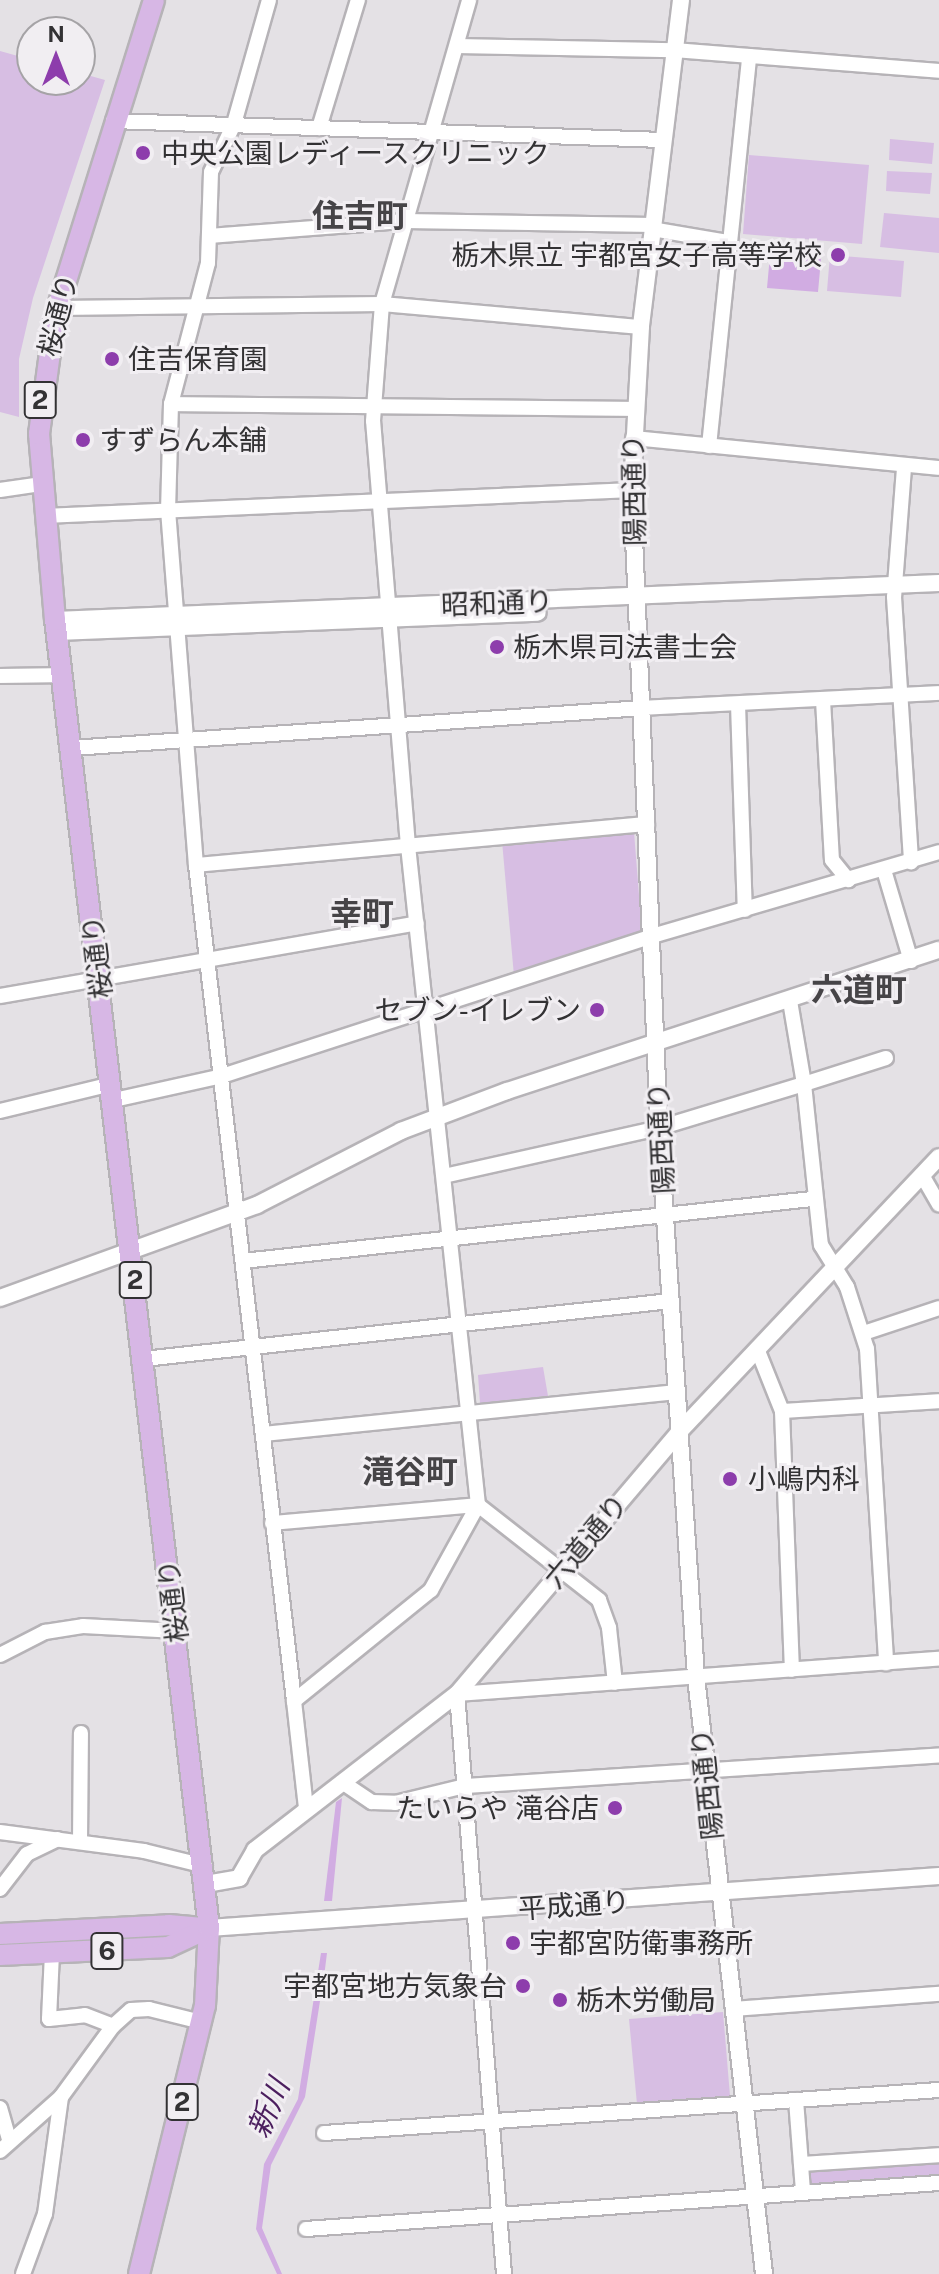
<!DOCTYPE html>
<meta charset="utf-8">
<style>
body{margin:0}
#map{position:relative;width:939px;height:2274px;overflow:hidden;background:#e4e1e5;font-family:"Public Sans","Noto Sans JP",sans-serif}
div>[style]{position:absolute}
.green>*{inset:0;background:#d7bee3}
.water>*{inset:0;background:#d1ace2}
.roads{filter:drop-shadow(2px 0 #b6b3b7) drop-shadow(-2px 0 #b6b3b7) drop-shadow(0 2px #b6b3b7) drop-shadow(0 -2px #b6b3b7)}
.minor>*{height:14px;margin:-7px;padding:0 7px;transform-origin:7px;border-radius:7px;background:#fff}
.tertiary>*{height:16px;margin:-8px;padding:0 8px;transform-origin:8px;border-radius:8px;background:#fff}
.primary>*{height:20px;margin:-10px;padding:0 10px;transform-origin:10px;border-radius:10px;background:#d7b7e5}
.dots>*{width:22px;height:22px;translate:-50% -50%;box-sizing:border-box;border:4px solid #f1eef2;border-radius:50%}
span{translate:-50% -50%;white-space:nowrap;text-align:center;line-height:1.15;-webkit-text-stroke:6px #f1eef2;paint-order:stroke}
.shield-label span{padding:2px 6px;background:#f1eef2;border:2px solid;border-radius:6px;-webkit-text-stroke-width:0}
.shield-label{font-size:26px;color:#333234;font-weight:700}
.poi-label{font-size:28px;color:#333234}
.left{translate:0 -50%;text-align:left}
.right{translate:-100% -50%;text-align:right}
.street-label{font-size:28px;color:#333234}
.water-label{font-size:30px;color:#4c1f5f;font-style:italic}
.quarter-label{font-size:32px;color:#464447;font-weight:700}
.north{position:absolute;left:16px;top:16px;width:80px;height:80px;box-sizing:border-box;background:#f1eef2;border:2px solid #a5a3a6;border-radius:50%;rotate:0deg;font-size:22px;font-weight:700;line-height:32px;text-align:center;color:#333234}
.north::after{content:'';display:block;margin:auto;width:28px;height:36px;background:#8d3dac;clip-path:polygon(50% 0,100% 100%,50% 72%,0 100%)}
</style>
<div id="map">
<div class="green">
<div style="clip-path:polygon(0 51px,32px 60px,32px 80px,80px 80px,80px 73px,105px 80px,33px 298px,19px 359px,19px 417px,0 412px)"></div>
<div style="clip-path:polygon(890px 139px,934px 143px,932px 164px,889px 160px)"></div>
<div style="clip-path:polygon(749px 155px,869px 165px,862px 244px,743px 234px)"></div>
<div style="clip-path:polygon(887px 171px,932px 173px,930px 194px,886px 191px)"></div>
<div style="clip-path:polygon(884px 213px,939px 218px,939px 253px,880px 247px)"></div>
<div style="clip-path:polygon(830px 255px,904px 261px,901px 297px,827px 291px)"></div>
<div style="clip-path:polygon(634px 832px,642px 933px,514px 976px,502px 841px)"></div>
<div style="clip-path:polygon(543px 1367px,548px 1396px,480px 1403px,478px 1375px)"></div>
<div style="clip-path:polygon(723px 2012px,730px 2096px,637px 2104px,629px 2019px)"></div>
<div style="clip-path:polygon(939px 2159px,939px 2178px,807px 2186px,805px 2168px)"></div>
</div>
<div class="water">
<div style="clip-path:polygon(770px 255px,821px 259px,818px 292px,767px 288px)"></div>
<div style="clip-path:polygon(342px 1798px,332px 1901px,324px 1901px,336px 1802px)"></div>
<div style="clip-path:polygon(321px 1953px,327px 1953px,325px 1969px,305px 2097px,271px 2165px,262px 2228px,282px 2274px,277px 2274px,256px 2229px,264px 2164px,298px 2099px)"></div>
</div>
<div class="roads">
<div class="minor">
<div style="left:269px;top:0;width:129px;rotate:105.8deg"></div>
<div style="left:234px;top:124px;width:53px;rotate:115.6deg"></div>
<div style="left:211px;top:172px;width:91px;rotate:91.9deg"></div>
<div style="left:208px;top:263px;width:146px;rotate:104.7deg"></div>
<div style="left:171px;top:404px;width:106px;rotate:91.6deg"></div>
<div style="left:168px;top:510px;width:356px;rotate:85.5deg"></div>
<div style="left:196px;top:865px;width:842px;rotate:83.31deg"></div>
<div style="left:457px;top:46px;width:217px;rotate:1.1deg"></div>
<div style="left:674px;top:50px;width:266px;rotate:4.5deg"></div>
<div style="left:113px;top:121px;width:550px;rotate:1.98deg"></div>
<div style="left:319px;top:128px;width:134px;rotate:-73.1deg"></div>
<div style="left:652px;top:229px;width:77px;rotate:9.7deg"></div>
<div style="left:209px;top:236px;width:197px;rotate:-4.4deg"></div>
<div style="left:405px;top:221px;width:248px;rotate:0.9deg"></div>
<div style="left:58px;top:308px;width:324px;rotate:-0.7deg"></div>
<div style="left:382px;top:304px;width:260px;rotate:5.1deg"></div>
<div style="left:171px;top:404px;width:463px;rotate:0.6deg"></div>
<div style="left:633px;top:438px;width:307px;rotate:5.6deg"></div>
<div style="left:709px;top:446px;width:392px;rotate:-84.1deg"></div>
<div style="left:904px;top:468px;width:129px;rotate:94.4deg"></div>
<div style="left:894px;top:597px;width:266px;rotate:86.3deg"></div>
<div style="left:0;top:490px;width:41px;rotate:-8.3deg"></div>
<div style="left:44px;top:516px;width:589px;rotate:-2.53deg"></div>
<div style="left:0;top:676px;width:63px;rotate:-0.9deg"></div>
<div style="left:823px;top:700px;width:160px;rotate:86.8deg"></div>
<div style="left:832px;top:860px;width:26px;rotate:51deg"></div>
<div style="left:738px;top:704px;width:206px;rotate:88.1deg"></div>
<div style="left:72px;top:748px;width:571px;rotate:-4.01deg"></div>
<div style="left:642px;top:708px;width:297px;rotate:-2.9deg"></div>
<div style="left:196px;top:865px;width:453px;rotate:-5.2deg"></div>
<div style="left:884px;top:870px;width:95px;rotate:73.5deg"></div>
<div style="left:0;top:996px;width:423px;rotate:-9.9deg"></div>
<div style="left:790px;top:1001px;width:84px;rotate:80.4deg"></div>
<div style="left:804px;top:1084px;width:86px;rotate:-17.6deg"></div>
<div style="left:114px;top:1100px;width:111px;rotate:-12.5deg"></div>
<div style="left:222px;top:1076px;width:452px;rotate:-18deg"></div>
<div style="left:652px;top:936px;width:299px;rotate:-16.3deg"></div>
<div style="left:0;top:1111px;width:115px;rotate:-13.6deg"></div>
<div style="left:922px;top:1175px;width:34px;rotate:60deg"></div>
<div style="left:444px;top:1176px;width:220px;rotate:-12.6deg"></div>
<div style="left:659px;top:1128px;width:152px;rotate:-16.9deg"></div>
<div style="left:804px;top:1084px;width:162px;rotate:84deg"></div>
<div style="left:821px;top:1245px;width:49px;rotate:58.2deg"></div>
<div style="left:847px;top:1287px;width:65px;rotate:72.1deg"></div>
<div style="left:867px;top:1349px;width:315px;rotate:86.5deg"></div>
<div style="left:243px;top:1261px;width:572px;rotate:-6.22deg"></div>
<div style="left:864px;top:1333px;width:79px;rotate:-18.4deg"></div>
<div style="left:758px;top:1351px;width:65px;rotate:68.2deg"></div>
<div style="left:782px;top:1411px;width:259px;rotate:87.8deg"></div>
<div style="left:144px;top:1359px;width:529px;rotate:-6.29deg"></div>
<div style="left:782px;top:1411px;width:157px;rotate:-3.6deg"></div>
<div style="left:263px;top:1434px;width:414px;rotate:-5.8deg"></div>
<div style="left:272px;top:1523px;width:207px;rotate:-5deg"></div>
<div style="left:478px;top:1505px;width:154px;rotate:38.1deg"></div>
<div style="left:599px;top:1600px;width:30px;rotate:70deg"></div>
<div style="left:609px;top:1628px;width:55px;rotate:83.8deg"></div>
<div style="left:0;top:1655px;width:51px;rotate:-27.1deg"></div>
<div style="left:45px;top:1632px;width:38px;rotate:-9deg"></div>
<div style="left:83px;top:1626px;width:94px;rotate:3deg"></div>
<div style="left:342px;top:1782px;width:36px;rotate:34deg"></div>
<div style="left:372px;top:1802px;width:23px;rotate:2deg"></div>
<div style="left:395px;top:1803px;width:72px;rotate:-13.7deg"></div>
<div style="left:465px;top:1786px;width:475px;rotate:-3.7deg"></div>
<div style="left:306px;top:1808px;width:108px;rotate:-96.4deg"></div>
<div style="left:294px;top:1701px;width:176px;rotate:-39deg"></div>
<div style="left:431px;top:1590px;width:97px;rotate:-61.1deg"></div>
<div style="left:478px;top:1505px;width:663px;rotate:-96.06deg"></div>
<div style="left:408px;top:846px;width:426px;rotate:-94.7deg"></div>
<div style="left:373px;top:421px;width:117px;rotate:-85.6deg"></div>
<div style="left:382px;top:304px;width:316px;rotate:-74deg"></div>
<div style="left:0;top:1832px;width:145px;rotate:7.5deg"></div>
<div style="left:144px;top:1851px;width:63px;rotate:13.8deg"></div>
<div style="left:80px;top:1842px;width:109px;rotate:-89.5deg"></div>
<div style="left:0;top:1889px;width:44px;rotate:-52.4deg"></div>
<div style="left:27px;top:1854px;width:34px;rotate:-26deg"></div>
<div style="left:52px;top:1953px;width:66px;rotate:92.6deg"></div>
<div style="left:49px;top:2019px;width:36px;rotate:-6deg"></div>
<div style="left:85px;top:2015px;width:30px;rotate:21deg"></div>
<div style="left:733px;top:2009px;width:207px;rotate:-4.2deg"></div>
<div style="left:796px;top:2100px;width:92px;rotate:85.6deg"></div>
<div style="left:0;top:2108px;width:35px;rotate:74deg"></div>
<div style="left:324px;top:2133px;width:617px;rotate:-4deg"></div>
<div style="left:0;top:2151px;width:81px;rotate:-41.5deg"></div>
<div style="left:801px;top:2164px;width:138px;rotate:-3.7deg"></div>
<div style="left:306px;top:2229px;width:635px;rotate:-4.16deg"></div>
<div style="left:23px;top:2274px;width:64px;rotate:-69.9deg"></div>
<div style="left:45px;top:2214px;width:118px;rotate:-82.2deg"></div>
<div style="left:61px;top:2097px;width:88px;rotate:-53.8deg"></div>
<div style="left:113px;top:2026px;width:24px;rotate:-42deg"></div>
<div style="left:131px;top:2010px;width:18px;rotate:-3deg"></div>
<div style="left:149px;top:2009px;width:54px;rotate:14deg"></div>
<div style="left:504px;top:2274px;width:582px;rotate:-94.63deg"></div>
<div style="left:457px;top:1694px;width:483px;rotate:-4.2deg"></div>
</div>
<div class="tertiary">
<div style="left:681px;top:0;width:329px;rotate:97deg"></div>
<div style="left:641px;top:327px;width:163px;rotate:93.2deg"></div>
<div style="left:632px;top:490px;width:639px;rotate:87.58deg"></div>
<div style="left:659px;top:1128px;width:550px;rotate:86.14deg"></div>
<div style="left:696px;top:1677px;width:601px;rotate:83.5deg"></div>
<div style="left:55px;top:620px;width:885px;rotate:-2.4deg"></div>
<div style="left:57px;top:632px;width:481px;rotate:-2.3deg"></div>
<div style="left:0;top:1298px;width:273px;rotate:-19.9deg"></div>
<div style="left:257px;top:1205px;width:162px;rotate:-27.2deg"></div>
<div style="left:401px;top:1131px;width:113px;rotate:-20.7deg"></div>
<div style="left:507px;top:1091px;width:454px;rotate:-18.1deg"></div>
<div style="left:206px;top:1884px;width:34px;rotate:-10deg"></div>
<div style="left:239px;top:1878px;width:32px;rotate:-60deg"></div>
<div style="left:255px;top:1850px;width:255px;rotate:-37.7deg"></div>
<div style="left:457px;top:1694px;width:343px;rotate:-49.7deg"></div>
<div style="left:679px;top:1432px;width:378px;rotate:-46.6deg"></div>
<div style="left:209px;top:1928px;width:732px;rotate:-4.07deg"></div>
</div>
<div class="primary">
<div style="left:0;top:1934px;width:169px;rotate:-3deg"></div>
<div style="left:169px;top:1925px;width:36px;rotate:5deg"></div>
<div style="left:0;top:1955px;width:168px;rotate:-2.7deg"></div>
<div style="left:168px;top:1947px;width:45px;rotate:-24.9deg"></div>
<div style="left:139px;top:2274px;width:276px;rotate:-76.2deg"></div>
<div style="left:205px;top:2006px;width:78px;rotate:-87.1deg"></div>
<div style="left:209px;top:1928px;width:1317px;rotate:-96.71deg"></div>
<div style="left:55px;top:620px;width:187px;rotate:-94.9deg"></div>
<div style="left:39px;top:434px;width:119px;rotate:-82.3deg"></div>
<div style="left:55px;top:316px;width:331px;rotate:-72.6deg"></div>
</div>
</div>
<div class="dots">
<div style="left:143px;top:153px;background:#8d3dac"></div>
<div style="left:838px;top:255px;background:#8d3dac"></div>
<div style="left:112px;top:359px;background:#8d3dac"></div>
<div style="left:83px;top:440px;background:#8d3dac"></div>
<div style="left:497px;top:647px;background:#8d3dac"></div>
<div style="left:597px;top:1010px;background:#8d3dac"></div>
<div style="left:730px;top:1479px;background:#8d3dac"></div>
<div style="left:615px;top:1808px;background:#8d3dac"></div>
<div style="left:513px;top:1943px;background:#8d3dac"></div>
<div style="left:523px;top:1986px;background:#8d3dac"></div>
<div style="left:560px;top:2000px;background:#8d3dac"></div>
</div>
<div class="shield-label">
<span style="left:40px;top:400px">2</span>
<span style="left:135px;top:1280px">2</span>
<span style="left:107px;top:1951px">6</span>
<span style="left:182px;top:2102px">2</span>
</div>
<div class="poi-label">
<span class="left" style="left:161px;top:153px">中央公園レディースクリニック</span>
<span class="right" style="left:822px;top:255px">栃木県立 宇都宮女子高等学校</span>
<span class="left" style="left:128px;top:359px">住吉保育園</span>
<span class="left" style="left:99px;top:440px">すずらん本舗</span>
<span class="left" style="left:513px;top:647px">栃木県司法書士会</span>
<span class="right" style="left:581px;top:1010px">セブン-イレブン</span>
<span class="left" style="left:748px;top:1479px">小嶋内科</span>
<span class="right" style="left:599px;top:1808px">たいらや 滝谷店</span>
<span class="left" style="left:529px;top:1943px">宇都宮防衛事務所</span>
<span class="right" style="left:507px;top:1986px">宇都宮地方気象台</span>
<span class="left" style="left:576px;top:2000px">栃木労働局</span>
</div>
<div class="street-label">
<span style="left:58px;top:315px;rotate:-76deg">桜通り</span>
<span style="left:634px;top:490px;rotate:-91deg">陽西通り</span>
<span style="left:497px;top:603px;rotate:-2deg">昭和通り</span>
<span style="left:97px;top:957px;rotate:-97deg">桜通り</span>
<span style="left:661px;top:1138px;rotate:-93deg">陽西通り</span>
<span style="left:586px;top:1541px;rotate:-50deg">六道通り</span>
<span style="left:173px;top:1601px;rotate:-97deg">桜通り</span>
<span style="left:707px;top:1784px;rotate:-96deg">陽西通り</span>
<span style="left:574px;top:1905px;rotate:-4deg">平成通り</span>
</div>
<div class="water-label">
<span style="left:268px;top:2108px;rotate:-67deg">新川</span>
</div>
<div class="quarter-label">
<span style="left:360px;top:216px">住吉町</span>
<span style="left:362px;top:914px">幸町</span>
<span style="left:859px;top:990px">六道町</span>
<span style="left:410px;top:1472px">滝谷町</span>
</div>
<div class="north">N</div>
</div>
